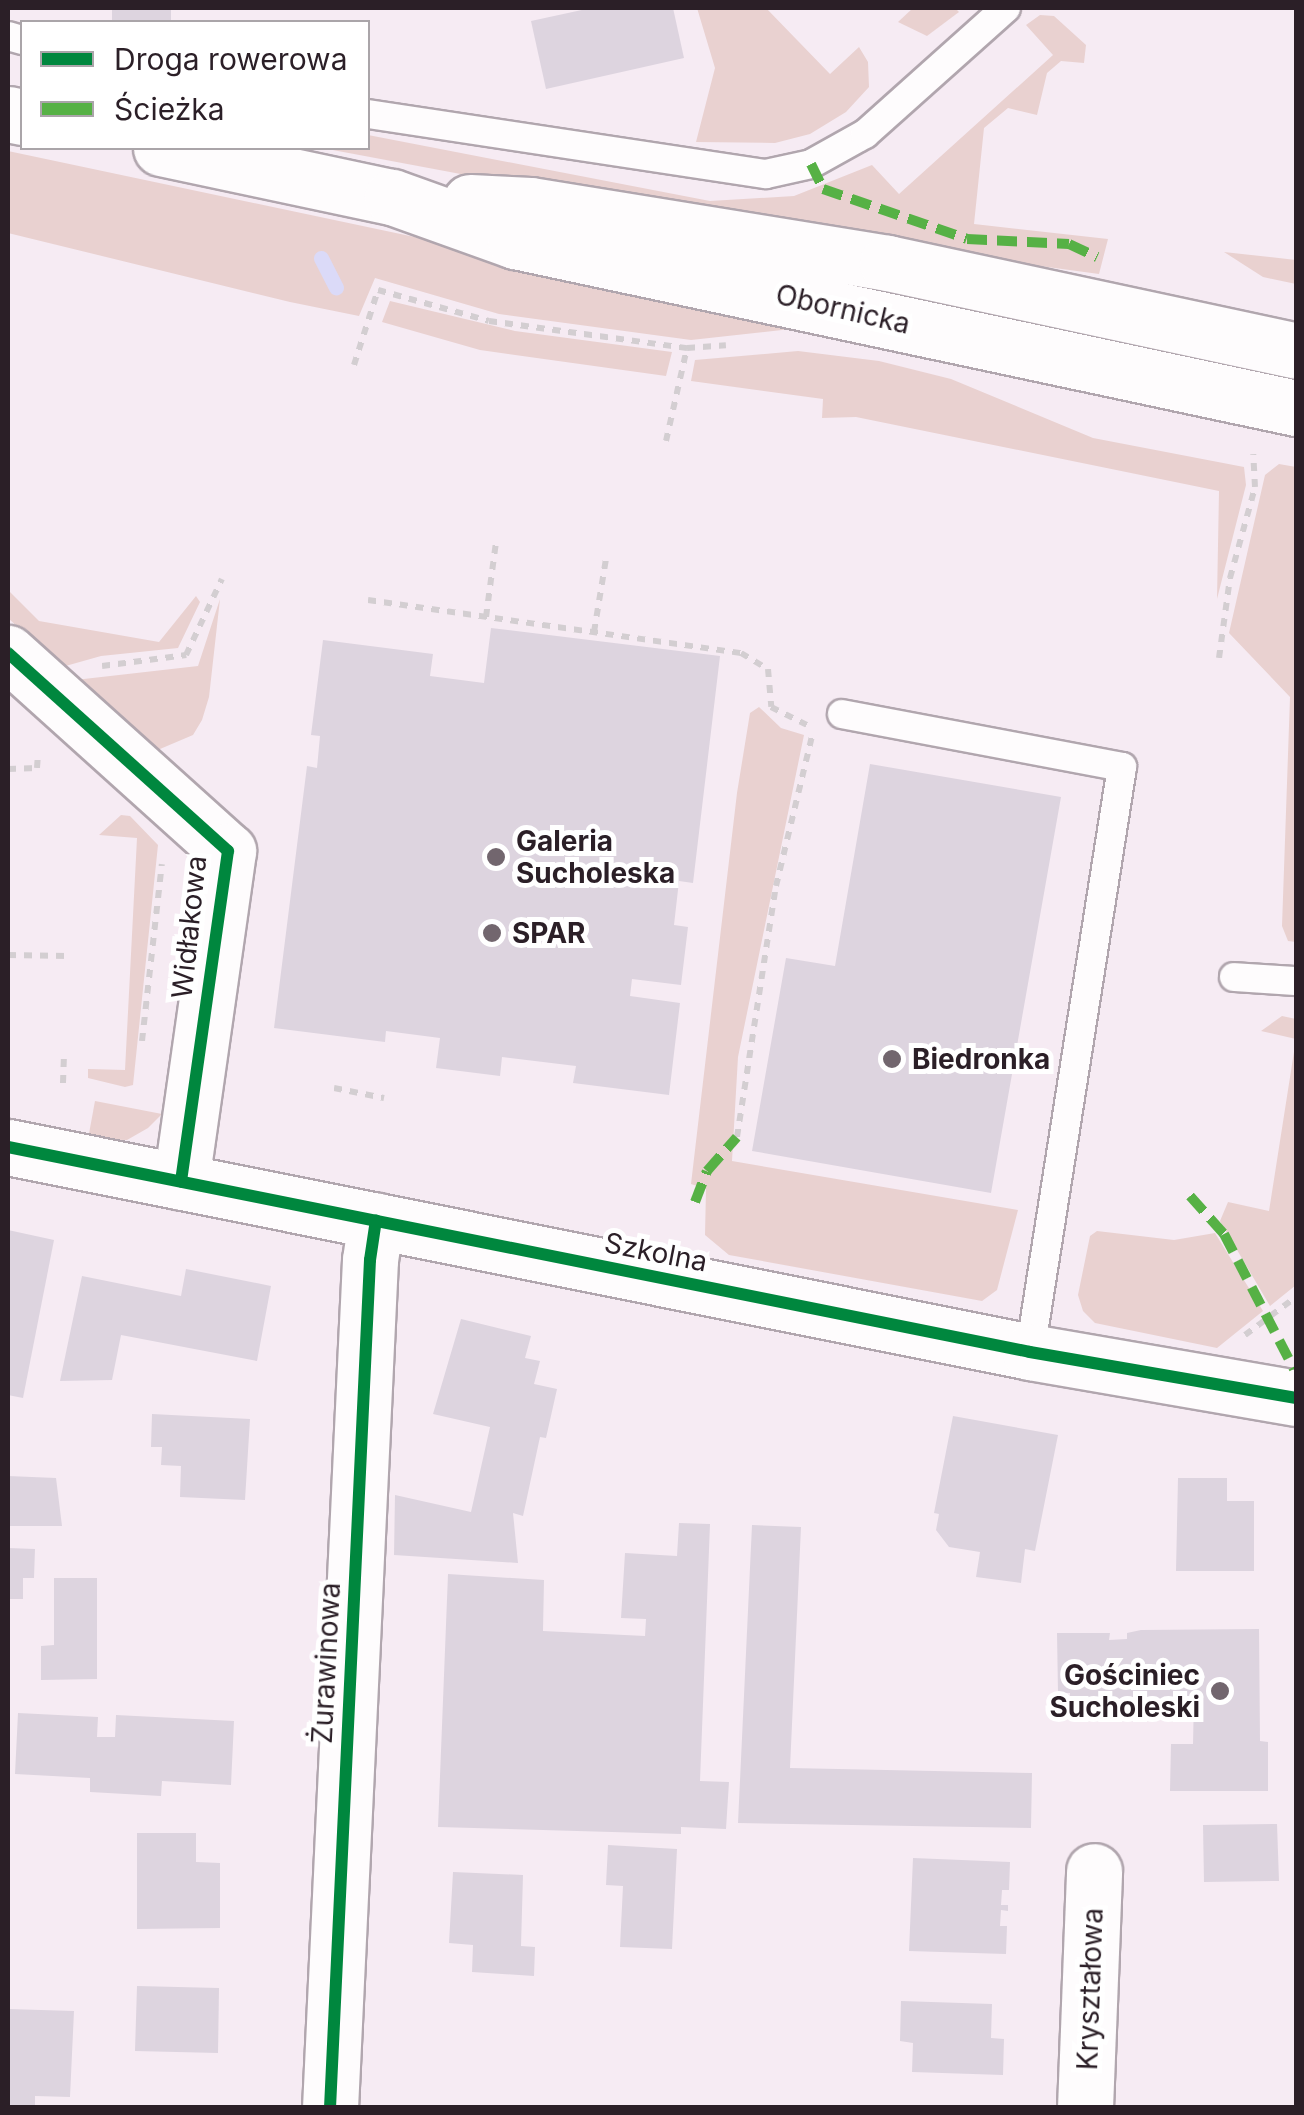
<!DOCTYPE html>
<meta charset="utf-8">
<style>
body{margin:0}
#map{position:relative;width:1304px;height:2115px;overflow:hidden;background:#f6ebf3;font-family:Inter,sans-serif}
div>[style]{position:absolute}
.green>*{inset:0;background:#e9d1d0}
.stream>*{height:15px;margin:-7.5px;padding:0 7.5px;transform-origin:7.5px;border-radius:7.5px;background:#dbdaf8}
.building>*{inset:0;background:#ddd4df}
.path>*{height:6px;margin-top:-3px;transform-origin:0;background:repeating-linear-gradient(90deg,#d3ced1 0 8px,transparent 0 16px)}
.roads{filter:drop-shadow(2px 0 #b1a6ae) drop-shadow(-2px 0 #b1a6ae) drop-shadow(0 2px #b1a6ae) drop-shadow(0 -2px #b1a6ae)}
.service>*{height:28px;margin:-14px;padding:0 14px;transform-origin:14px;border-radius:14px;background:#fefcfd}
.minor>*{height:55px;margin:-27.5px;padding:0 27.5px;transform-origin:27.5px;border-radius:27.5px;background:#fefcfd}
.secondary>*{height:55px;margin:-27.5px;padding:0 27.5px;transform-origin:27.5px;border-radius:27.5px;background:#fefcfd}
.quiet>*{height:10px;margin-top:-5px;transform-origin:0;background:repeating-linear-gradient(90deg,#56b145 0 20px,transparent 0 30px)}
.cycleway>*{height:12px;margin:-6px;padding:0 6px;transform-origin:6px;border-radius:6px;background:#00873e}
.dots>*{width:28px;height:28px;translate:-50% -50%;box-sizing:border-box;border:5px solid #fff;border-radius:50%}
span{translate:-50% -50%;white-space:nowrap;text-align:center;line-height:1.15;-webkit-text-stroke:10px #fff;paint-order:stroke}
.street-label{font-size:28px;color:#2b1f27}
.poi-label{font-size:28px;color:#2b1f27;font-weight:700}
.left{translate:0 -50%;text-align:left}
.right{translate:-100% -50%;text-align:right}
.frame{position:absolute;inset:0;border:10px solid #2b1f27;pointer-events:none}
.legend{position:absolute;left:20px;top:20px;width:350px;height:130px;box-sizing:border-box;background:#fff;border:2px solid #aaa5a9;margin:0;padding:12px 18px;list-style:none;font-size:30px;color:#2b1f27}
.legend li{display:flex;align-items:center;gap:20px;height:50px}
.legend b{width:50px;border:2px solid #aaa5a9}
</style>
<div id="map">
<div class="green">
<div style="clip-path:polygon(697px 8px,766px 8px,830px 74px,859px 47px,868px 62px,869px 87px,846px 112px,810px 134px,775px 143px,696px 142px,715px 68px)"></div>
<div style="clip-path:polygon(913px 8px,955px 8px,959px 12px,927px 36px,898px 22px)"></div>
<div style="clip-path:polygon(1040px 15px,1054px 16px,1086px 45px,1084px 63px,1061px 61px,1047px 73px,1037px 115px,1008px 108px,984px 128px,974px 224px,1108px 239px,1099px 274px,727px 224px,322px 148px,368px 148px,368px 135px,710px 201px,794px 196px,872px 165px,899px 194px,1053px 55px,1026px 25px)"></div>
<div style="clip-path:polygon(8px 151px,774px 313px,791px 329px,691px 340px,499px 314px,375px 278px,359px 316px,290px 302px,8px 233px)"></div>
<div style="clip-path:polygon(1224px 252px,1296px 260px,1296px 284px,1263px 277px)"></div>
<div style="clip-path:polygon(390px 301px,515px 331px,672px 352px,666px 376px,480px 350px,382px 322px)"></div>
<div style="clip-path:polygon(798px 351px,879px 361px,951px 379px,1093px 438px,1244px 467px,1246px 485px,1217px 599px,1219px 491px,856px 417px,822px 418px,823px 399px,691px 381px,695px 360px)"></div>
<div style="clip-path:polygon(1279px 464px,1296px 467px,1296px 942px,1288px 941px,1282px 926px,1290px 697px,1229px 633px,1265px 475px)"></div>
<div style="clip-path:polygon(8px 590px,39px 621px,159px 642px,196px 596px,200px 602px,178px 648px,101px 656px,62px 667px,8px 618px)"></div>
<div style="clip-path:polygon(220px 599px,209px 697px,202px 720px,193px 735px,160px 749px,144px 748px,75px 680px,198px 666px)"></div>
<div style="clip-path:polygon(759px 707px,781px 728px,804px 735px,738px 1057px,732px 1161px,1018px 1210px,997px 1290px,982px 1301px,729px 1255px,705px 1235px,706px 1189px,691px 1184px,737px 793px,750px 713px)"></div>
<div style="clip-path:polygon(121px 815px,130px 816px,158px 845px,133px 1085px,125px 1087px,88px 1078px,88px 1069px,125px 1070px,137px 838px,99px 835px)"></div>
<div style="clip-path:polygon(1282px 1016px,1296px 1019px,1296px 1285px,1270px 1306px,1220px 1221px,1228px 1202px,1269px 1211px,1296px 1039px,1261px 1031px)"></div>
<div style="clip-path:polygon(95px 1101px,162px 1114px,148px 1128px,127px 1140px,88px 1139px)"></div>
<div style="clip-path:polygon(1097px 1231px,1174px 1240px,1215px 1233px,1263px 1311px,1217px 1348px,1095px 1323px,1083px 1311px,1078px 1295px,1090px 1236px)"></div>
</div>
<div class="stream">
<div style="left:321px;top:258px;width:33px;rotate:63deg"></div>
</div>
<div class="building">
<div style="clip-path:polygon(112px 8px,171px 8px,171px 22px,112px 22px)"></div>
<div style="clip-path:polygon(591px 8px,673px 8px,684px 58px,546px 89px,531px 21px)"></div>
<div style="clip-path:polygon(491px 628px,720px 656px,693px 883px,679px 881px,674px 925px,688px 927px,681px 985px,632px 979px,630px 996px,680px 1003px,669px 1095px,573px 1083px,576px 1066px,502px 1057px,500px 1076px,436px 1068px,440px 1038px,386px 1031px,385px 1042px,274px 1028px,307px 766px,317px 768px,320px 736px,311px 735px,323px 640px,433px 654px,430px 676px,484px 683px)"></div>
<div style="clip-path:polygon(870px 764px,1061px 797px,991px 1193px,752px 1151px,786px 958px,835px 966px)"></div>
<div style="clip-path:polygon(8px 1230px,54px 1240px,23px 1398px,8px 1395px)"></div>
<div style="clip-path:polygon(186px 1269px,271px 1286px,257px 1361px,121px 1335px,112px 1380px,60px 1381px,82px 1276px,181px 1296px)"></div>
<div style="clip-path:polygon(461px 1319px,531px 1336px,525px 1358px,540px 1361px,534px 1384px,557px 1389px,546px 1438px,540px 1437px,523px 1516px,513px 1513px,518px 1563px,394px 1555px,395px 1495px,471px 1512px,490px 1427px,433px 1414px)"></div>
<div style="clip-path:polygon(152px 1414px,250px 1419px,245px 1500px,180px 1497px,181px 1466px,161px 1465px,162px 1447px,151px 1447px)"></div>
<div style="clip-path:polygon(953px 1416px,1058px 1435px,1035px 1551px,1025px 1549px,1021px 1583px,976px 1577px,980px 1552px,949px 1547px,936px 1530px,939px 1514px,934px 1513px)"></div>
<div style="clip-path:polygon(8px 1476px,56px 1478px,62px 1526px,8px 1526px)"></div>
<div style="clip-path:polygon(1178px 1478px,1227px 1478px,1227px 1501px,1254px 1501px,1254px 1571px,1176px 1571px)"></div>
<div style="clip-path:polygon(679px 1523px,710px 1524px,700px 1781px,729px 1782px,726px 1829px,681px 1827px,681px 1834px,438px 1827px,448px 1574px,544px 1580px,543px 1631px,645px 1636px,646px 1619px,621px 1618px,625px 1553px,677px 1556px)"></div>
<div style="clip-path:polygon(752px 1525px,801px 1527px,790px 1768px,1032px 1773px,1031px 1828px,738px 1823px)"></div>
<div style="clip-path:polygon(8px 1548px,35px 1549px,34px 1578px,23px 1578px,23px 1599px,8px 1599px)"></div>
<div style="clip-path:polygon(54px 1578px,97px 1578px,97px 1679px,41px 1680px,41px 1646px,54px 1645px)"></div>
<div style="clip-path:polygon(1259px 1629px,1260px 1741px,1268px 1742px,1268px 1791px,1170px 1791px,1171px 1744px,1193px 1744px,1194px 1698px,1173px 1698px,1173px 1704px,1070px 1702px,1070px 1693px,1058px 1693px,1057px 1633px,1110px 1633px,1109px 1640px,1127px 1639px,1127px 1633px,1141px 1630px)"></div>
<div style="clip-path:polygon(18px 1713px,98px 1717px,97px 1737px,115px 1737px,116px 1715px,234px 1721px,231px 1785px,162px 1781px,161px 1796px,90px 1792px,90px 1778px,15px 1774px)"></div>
<div style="clip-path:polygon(1277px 1824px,1279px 1881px,1204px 1882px,1203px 1825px)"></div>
<div style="clip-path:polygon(137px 1833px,196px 1833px,196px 1862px,220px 1863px,220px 1928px,137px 1929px)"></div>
<div style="clip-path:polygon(608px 1845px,677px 1849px,672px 1949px,620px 1947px,623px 1886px,606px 1885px)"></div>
<div style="clip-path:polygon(913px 1858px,1010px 1862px,1009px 1890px,1002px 1890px,1001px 1905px,1008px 1905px,1008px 1911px,1001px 1910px,1000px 1926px,1007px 1926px,1006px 1954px,909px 1951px)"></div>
<div style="clip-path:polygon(453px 1872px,523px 1875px,521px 1946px,535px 1947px,534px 1976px,472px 1972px,473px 1945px,449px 1943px)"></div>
<div style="clip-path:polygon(137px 1986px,219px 1988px,218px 2053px,135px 2051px)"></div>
<div style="clip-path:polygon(901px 2001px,992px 2004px,991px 2038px,1004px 2039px,1003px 2075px,912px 2072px,913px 2043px,900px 2041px)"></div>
<div style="clip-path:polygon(8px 2009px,74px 2011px,70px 2097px,35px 2096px,35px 2108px,8px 2108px)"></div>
</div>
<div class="path">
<div style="left:354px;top:365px;width:79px;rotate:-72.3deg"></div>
<div style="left:378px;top:290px;width:115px;rotate:15.6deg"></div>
<div style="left:489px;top:321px;width:200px;rotate:7.8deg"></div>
<div style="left:687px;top:348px;width:39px;rotate:-4deg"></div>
<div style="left:666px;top:441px;width:95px;rotate:-77.3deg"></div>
<div style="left:368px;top:600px;width:377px;rotate:8.1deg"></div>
<div style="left:741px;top:653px;width:31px;rotate:31deg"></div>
<div style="left:768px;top:669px;width:38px;rotate:85deg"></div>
<div style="left:771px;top:707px;width:40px;rotate:26.6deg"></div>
<div style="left:486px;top:617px;width:76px;rotate:-82.4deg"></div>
<div style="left:594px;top:632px;width:74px;rotate:-80.7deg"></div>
<div style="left:1219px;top:658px;width:81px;rotate:-82.2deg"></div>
<div style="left:1230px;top:578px;width:94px;rotate:-74.6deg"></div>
<div style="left:1255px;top:487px;width:33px;rotate:-93deg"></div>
<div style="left:102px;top:666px;width:85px;rotate:-7.5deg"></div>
<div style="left:186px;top:655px;width:84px;rotate:-64.7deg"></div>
<div style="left:8px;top:769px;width:29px;rotate:-2deg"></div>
<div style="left:37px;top:768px;width:14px;rotate:-86deg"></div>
<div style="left:8px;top:955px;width:60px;rotate:1deg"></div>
<div style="left:142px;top:1041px;width:178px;rotate:-83.6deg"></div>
<div style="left:63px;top:1083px;width:29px;rotate:-88deg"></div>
<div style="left:334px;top:1088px;width:51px;rotate:11.3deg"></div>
<div style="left:737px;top:1137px;width:254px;rotate:-81.2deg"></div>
<div style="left:776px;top:886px;width:154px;rotate:-76.5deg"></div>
<div style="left:1245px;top:1335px;width:64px;rotate:-36.7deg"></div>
</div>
<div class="roads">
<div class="service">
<div style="left:8px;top:36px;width:15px;rotate:16deg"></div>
<div style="left:368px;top:114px;width:402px;rotate:8.6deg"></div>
<div style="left:766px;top:174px;width:46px;rotate:-12.5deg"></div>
<div style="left:811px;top:164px;width:62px;rotate:-29.1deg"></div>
<div style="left:865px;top:134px;width:189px;rotate:-41.8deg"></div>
<div style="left:842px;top:714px;width:285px;rotate:10.7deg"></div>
<div style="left:1122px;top:767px;width:592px;rotate:98.94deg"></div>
<div style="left:1234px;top:977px;width:62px;rotate:3.7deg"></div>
</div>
<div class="minor">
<div style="left:8px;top:653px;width:296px;rotate:42deg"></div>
<div style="left:228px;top:851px;width:334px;rotate:98.1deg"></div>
<div style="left:8px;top:1147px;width:1042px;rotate:11.34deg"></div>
<div style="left:1030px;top:1352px;width:270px;rotate:9.8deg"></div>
<div style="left:330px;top:2108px;width:849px;rotate:-87.3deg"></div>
<div style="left:370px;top:1260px;width:40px;rotate:-81.5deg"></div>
<div style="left:1085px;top:2108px;width:237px;rotate:-87.8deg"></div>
</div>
<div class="secondary">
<div style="left:8px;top:114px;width:14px;rotate:12deg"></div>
<div style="left:161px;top:148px;width:236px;rotate:12deg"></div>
<div style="left:392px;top:197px;width:131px;rotate:19.7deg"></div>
<div style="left:515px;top:241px;width:799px;rotate:12.07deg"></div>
<div style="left:470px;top:202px;width:60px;rotate:2.9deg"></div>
<div style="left:530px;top:205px;width:362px;rotate:9.2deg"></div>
<div style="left:887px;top:263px;width:418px;rotate:12.1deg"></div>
</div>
</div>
<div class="quiet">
<div style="left:811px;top:164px;width:28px;rotate:64deg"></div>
<div style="left:823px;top:189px;width:152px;rotate:19.1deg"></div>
<div style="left:967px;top:239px;width:102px;rotate:2.8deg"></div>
<div style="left:1069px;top:244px;width:31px;rotate:25deg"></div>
<div style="left:1190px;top:1196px;width:51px;rotate:48.2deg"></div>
<div style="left:1224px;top:1234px;width:152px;rotate:62.6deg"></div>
<div style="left:695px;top:1202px;width:33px;rotate:-69deg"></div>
<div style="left:707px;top:1171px;width:45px;rotate:-48.6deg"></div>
</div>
<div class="cycleway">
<div style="left:8px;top:653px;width:296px;rotate:42deg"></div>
<div style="left:228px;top:851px;width:334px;rotate:98.1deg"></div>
<div style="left:8px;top:1147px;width:1042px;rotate:11.34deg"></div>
<div style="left:1030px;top:1352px;width:270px;rotate:9.8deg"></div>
<div style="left:330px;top:2108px;width:849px;rotate:-87.3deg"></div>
<div style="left:370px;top:1260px;width:40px;rotate:-81.5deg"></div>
</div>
<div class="dots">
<div style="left:496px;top:857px;background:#72666e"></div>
<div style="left:492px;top:933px;background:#72666e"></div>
<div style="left:892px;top:1059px;background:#72666e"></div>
<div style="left:1220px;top:1691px;background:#72666e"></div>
</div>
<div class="street-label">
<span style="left:843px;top:309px;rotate:13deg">Obornicka</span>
<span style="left:189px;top:927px;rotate:-84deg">Widłakowa</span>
<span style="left:656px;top:1252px;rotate:11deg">Szkolna</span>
<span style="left:326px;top:1663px;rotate:-87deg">Żurawinowa</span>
<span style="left:1090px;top:1989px;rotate:-88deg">Kryształowa</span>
</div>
<div class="poi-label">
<span class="left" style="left:516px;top:857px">Galeria<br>Sucholeska</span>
<span class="left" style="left:512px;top:933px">SPAR</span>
<span class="left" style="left:912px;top:1059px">Biedronka</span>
<span class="right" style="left:1200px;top:1691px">Gościniec<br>Sucholeski</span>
</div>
<div class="frame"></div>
<ul class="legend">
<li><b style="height:12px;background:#00873e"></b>Droga rowerowa</li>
<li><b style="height:12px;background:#56b145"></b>Ścieżka</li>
</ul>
</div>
